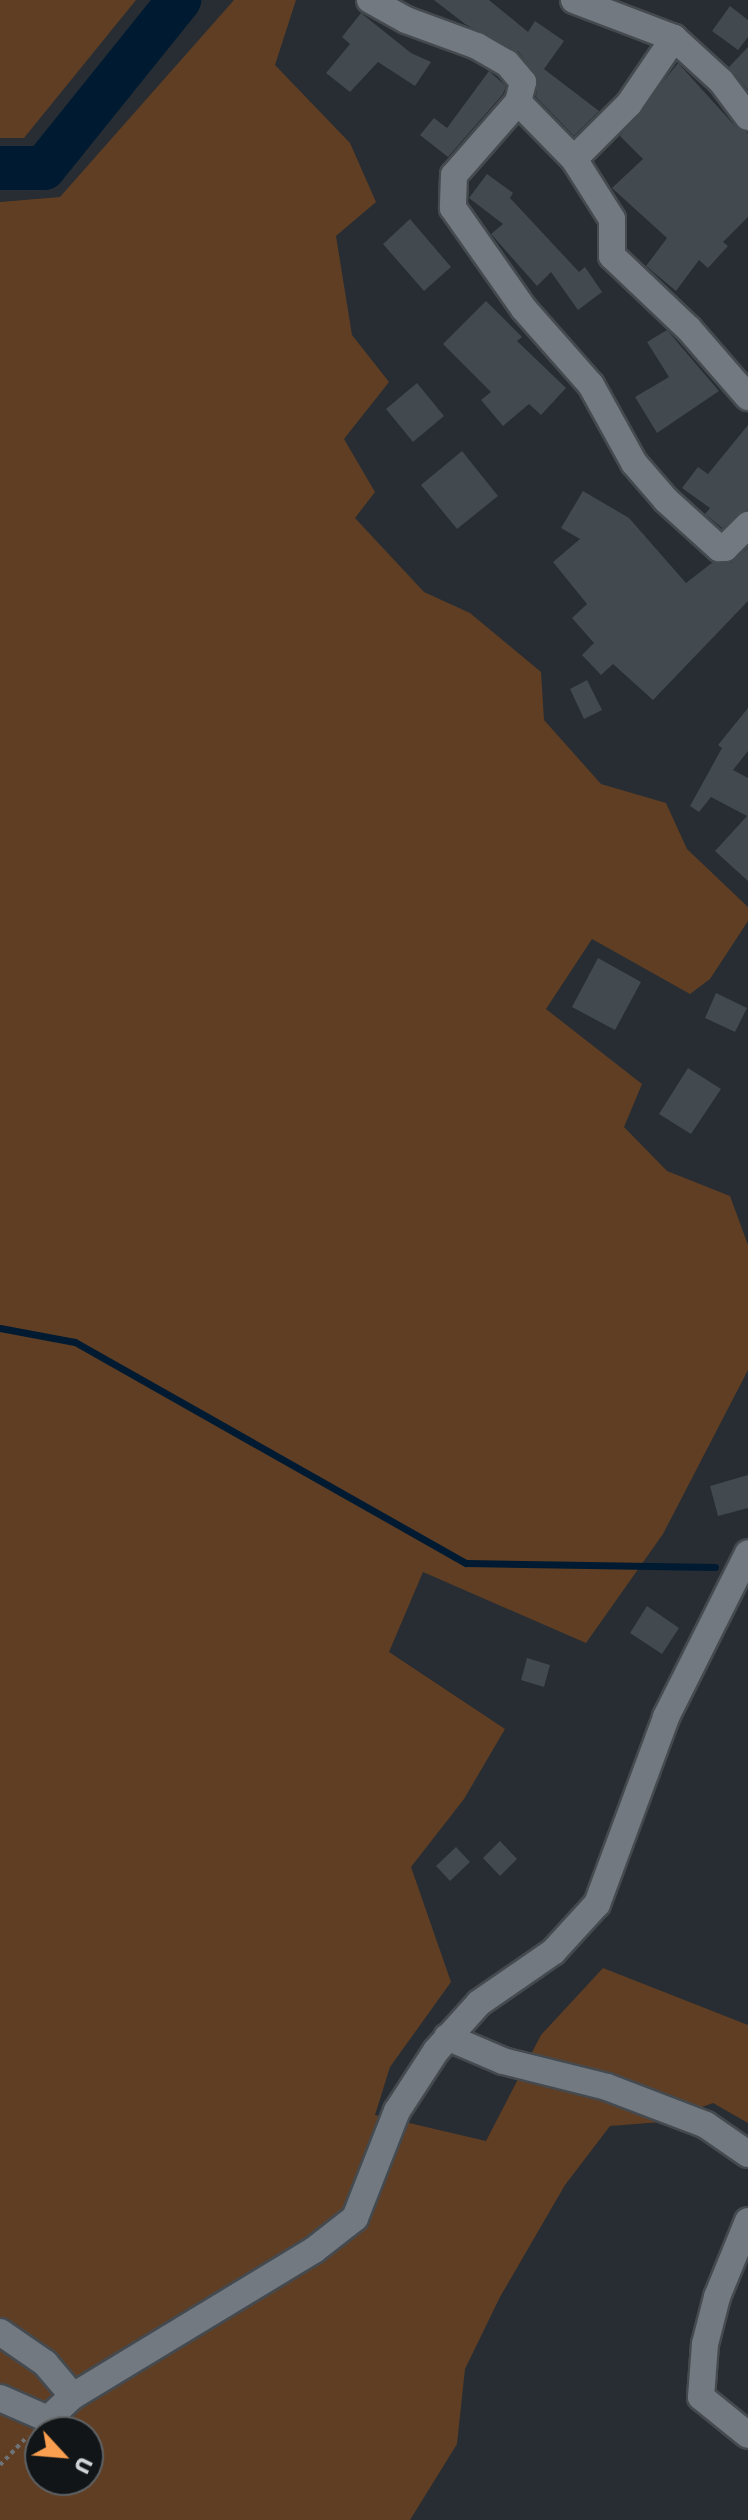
<!DOCTYPE html>
<style>
body{margin:0}
#map{position:relative;width:748px;height:2520px;overflow:hidden;background:#272d32;font-family:Jost,sans-serif}
div>[style]{position:absolute}
.green>*{inset:0;background:#5f3e24}
.stream>*{height:7px;margin:-3.5px;padding:0 3.5px;transform-origin:3.5px;border-radius:3.5px;background:#001b31}
.river>*{height:44px;margin:-22px;padding:0 22px;transform-origin:22px;border-radius:22px;background:#001b31}
.building>*{inset:0;background:#42494f}
.path>*{height:4px;margin-top:-2px;transform-origin:0;background:repeating-linear-gradient(90deg,#6e7377 0 4px,transparent 0 8px)}
.roads{filter:drop-shadow(2px 0 #454a4f) drop-shadow(-2px 0 #454a4f) drop-shadow(0 2px #454a4f) drop-shadow(0 -2px #454a4f)}
.minor>*{height:26px;margin:-13px;padding:0 13px;transform-origin:13px;border-radius:13px;background:#727980}
span{translate:-50% -50%;white-space:nowrap;text-align:center;line-height:1.15;-webkit-text-stroke:7px #121517;paint-order:stroke}
.north{position:absolute;left:24px;top:2416px;width:80px;height:80px;box-sizing:border-box;background:#121517;border:2px solid #5e6163;border-radius:50%;rotate:116deg;font-size:22px;font-weight:700;line-height:32px;text-align:center;color:#cfd3d6}
.north::after{content:'';display:block;margin:auto;width:28px;height:36px;background:#fa9f4f;clip-path:polygon(50% 0,100% 100%,50% 72%,0 100%)}
</style>
<div id="map">
<div class="green">
<div style="clip-path:polygon(0 0,136px 0,24px 138px,0 138px)"></div>
<div style="clip-path:polygon(evenodd,234px 0,296px 0,275px 65px,350px 143px,376px 202px,336px 236px,352px 335px,389px 382px,344px 439px,375px 492px,355px 518px,424px 592px,470px 613px,541px 672px,544px 720px,601px 784px,666px 803px,687px 849px,748px 907px,748px 921px,710px 979px,690px 994px,592px 939px,546px 1009px,642px 1084px,624px 1127px,667px 1171px,730px 1196px,748px 1245px,748px 1370px,663px 1534px,586px 1643px,423px 1572px,389px 1652px,505px 1729px,464px 1799px,411px 1867px,451px 1982px,390px 2067px,375px 2115px,486px 2141px,541px 2035px,603px 1968px,748px 2025px,748px 2123px,713px 2103px,661px 2122px,610px 2126px,565px 2185px,500px 2297px,465px 2369px,457px 2444px,410px 2520px,0 2520px,0 202px,60px 197px,234px 0,40px 2432px,88px 2432px,88px 2480px,40px 2480px,40px 2432px)"></div>
</div>
<div class="stream">
<div style="left:0;top:1328px;width:76px;rotate:10.6deg"></div>
<div style="left:75px;top:1342px;width:449px;rotate:29.5deg"></div>
<div style="left:466px;top:1563px;width:249px;rotate:0.9deg"></div>
</div>
<div class="river">
<div style="left:0;top:168px;width:44px"></div>
<div style="left:44px;top:168px;width:216px;rotate:-51.2deg"></div>
</div>
<div class="building">
<div style="clip-path:polygon(434px 0,489px 0,528px 32px,535px 21px,564px 41px,544px 69px,599px 111px,574px 136px,536px 97px,538px 78px,519px 52px,465px 24px)"></div>
<div style="clip-path:polygon(730px 6px,748px 20px,748px 37px,738px 50px,712px 31px)"></div>
<div style="clip-path:polygon(361px 13px,411px 53px,431px 62px,415px 86px,378px 62px,350px 92px,326px 73px,350px 44px,342px 37px)"></div>
<div style="clip-path:polygon(748px 47px,748px 90px,729px 67px)"></div>
<div style="clip-path:polygon(678px 63px,736px 127px,748px 133px,748px 217px,723px 242px,728px 246px,708px 268px,699px 260px,676px 291px,646px 266px,667px 238px,612px 188px,643px 159px,620px 136px)"></div>
<div style="clip-path:polygon(489px 71px,506px 86px,503px 94px,448px 157px,420px 135px,434px 118px,447px 128px)"></div>
<div style="clip-path:polygon(487px 174px,513px 193px,510px 198px,579px 272px,585px 267px,602px 292px,578px 310px,551px 272px,537px 286px,491px 234px,503px 224px,469px 198px)"></div>
<div style="clip-path:polygon(410px 219px,451px 267px,424px 291px,383px 244px)"></div>
<div style="clip-path:polygon(486px 301px,522px 337px,517px 341px,566px 388px,541px 415px,529px 404px,503px 426px,481px 400px,491px 392px,443px 344px)"></div>
<div style="clip-path:polygon(667px 330px,719px 391px,657px 433px,635px 397px,669px 377px,647px 342px)"></div>
<div style="clip-path:polygon(417px 383px,444px 416px,413px 442px,386px 409px)"></div>
<div style="clip-path:polygon(748px 425px,748px 509px,722px 528px,705px 514px,710px 508px,682px 488px,698px 467px,708px 474px)"></div>
<div style="clip-path:polygon(462px 451px,498px 496px,457px 529px,421px 485px)"></div>
<div style="clip-path:polygon(583px 491px,629px 518px,686px 583px,713px 562px,731px 563px,748px 548px,748px 601px,653px 700px,613px 664px,601px 675px,582px 655px,594px 643px,572px 618px,587px 604px,553px 562px,580px 539px,561px 528px)"></div>
<div style="clip-path:polygon(587px 680px,602px 710px,584px 719px,570px 689px)"></div>
<div style="clip-path:polygon(748px 708px,748px 751px,733px 770px,748px 778px,748px 881px,715px 851px,747px 816px,711px 797px,699px 812px,690px 806px,722px 748px,718px 745px)"></div>
<div style="clip-path:polygon(598px 958px,641px 982px,615px 1030px,572px 1007px)"></div>
<div style="clip-path:polygon(716px 993px,747px 1008px,735px 1032px,705px 1018px)"></div>
<div style="clip-path:polygon(688px 1068px,721px 1089px,691px 1134px,659px 1114px)"></div>
<div style="clip-path:polygon(748px 1475px,748px 1508px,718px 1516px,710px 1486px)"></div>
<div style="clip-path:polygon(647px 1606px,679px 1628px,662px 1654px,630px 1633px)"></div>
<div style="clip-path:polygon(527px 1658px,550px 1665px,544px 1687px,521px 1680px)"></div>
<div style="clip-path:polygon(500px 1841px,517px 1859px,500px 1876px,483px 1858px)"></div>
<div style="clip-path:polygon(456px 1847px,470px 1862px,450px 1881px,436px 1866px)"></div>
</div>
<div class="path">
<div style="left:0;top:2465px;width:40px;rotate:-46deg"></div>
</div>
<div class="roads">
<div class="minor">
<div style="left:370px;top:0;width:41px;rotate:29.1deg"></div>
<div style="left:406px;top:20px;width:76px;rotate:20.1deg"></div>
<div style="left:477px;top:46px;width:34px;rotate:30deg"></div>
<div style="left:507px;top:63px;width:25px;rotate:50deg"></div>
<div style="left:523px;top:82px;width:21px;rotate:104deg"></div>
<div style="left:518px;top:102px;width:97px;rotate:131.2deg"></div>
<div style="left:454px;top:175px;width:33px;rotate:92deg"></div>
<div style="left:453px;top:208px;width:123px;rotate:54.9deg"></div>
<div style="left:524px;top:309px;width:101px;rotate:48.6deg"></div>
<div style="left:591px;top:385px;width:89px;rotate:61.1deg"></div>
<div style="left:634px;top:463px;width:49px;rotate:49.1deg"></div>
<div style="left:666px;top:500px;width:72px;rotate:42.2deg"></div>
<div style="left:719px;top:548px;width:6px"></div>
<div style="left:725px;top:548px;width:33px;rotate:-45deg"></div>
<div style="left:574px;top:0;width:107px;rotate:20.8deg"></div>
<div style="left:674px;top:38px;width:64px;rotate:42.5deg"></div>
<div style="left:721px;top:81px;width:45px;rotate:53.1deg"></div>
<div style="left:518px;top:102px;width:80px;rotate:45.5deg"></div>
<div style="left:574px;top:159px;width:78px;rotate:-45deg"></div>
<div style="left:629px;top:104px;width:80px;rotate:-55.7deg"></div>
<div style="left:574px;top:159px;width:71px;rotate:57.7deg"></div>
<div style="left:612px;top:219px;width:37px;rotate:90deg"></div>
<div style="left:612px;top:256px;width:106px;rotate:43.5deg"></div>
<div style="left:689px;top:329px;width:90px;rotate:49.1deg"></div>
<div style="left:447px;top:2037px;width:61px;rotate:23.2deg"></div>
<div style="left:503px;top:2061px;width:107px;rotate:14deg"></div>
<div style="left:607px;top:2087px;width:106px;rotate:21deg"></div>
<div style="left:706px;top:2125px;width:51px;rotate:34.6deg"></div>
<div style="left:748px;top:2221px;width:82px;rotate:112.2deg"></div>
<div style="left:717px;top:2297px;width:49px;rotate:104.3deg"></div>
<div style="left:705px;top:2344px;width:53px;rotate:94.3deg"></div>
<div style="left:701px;top:2397px;width:60px;rotate:39deg"></div>
<div style="left:0;top:2332px;width:55px;rotate:34.6deg"></div>
<div style="left:45px;top:2363px;width:43px;rotate:49.7deg"></div>
<div style="left:0;top:2398px;width:52px;rotate:23.6deg"></div>
<div style="left:48px;top:2419px;width:34px;rotate:-43deg"></div>
<div style="left:73px;top:2396px;width:282px;rotate:-31.2deg"></div>
<div style="left:314px;top:2250px;width:52px;rotate:-38deg"></div>
<div style="left:355px;top:2218px;width:115px;rotate:-68.6deg"></div>
<div style="left:397px;top:2111px;width:72px;rotate:-57deg"></div>
<div style="left:436px;top:2051px;width:64px;rotate:-48.1deg"></div>
<div style="left:479px;top:2003px;width:90px;rotate:-34.6deg"></div>
<div style="left:553px;top:1952px;width:65px;rotate:-47.5deg"></div>
<div style="left:597px;top:1904px;width:199px;rotate:-69.7deg"></div>
<div style="left:666px;top:1717px;width:183px;rotate:-63.4deg"></div>
</div>
</div>
<div class="north">U</div>
</div>
